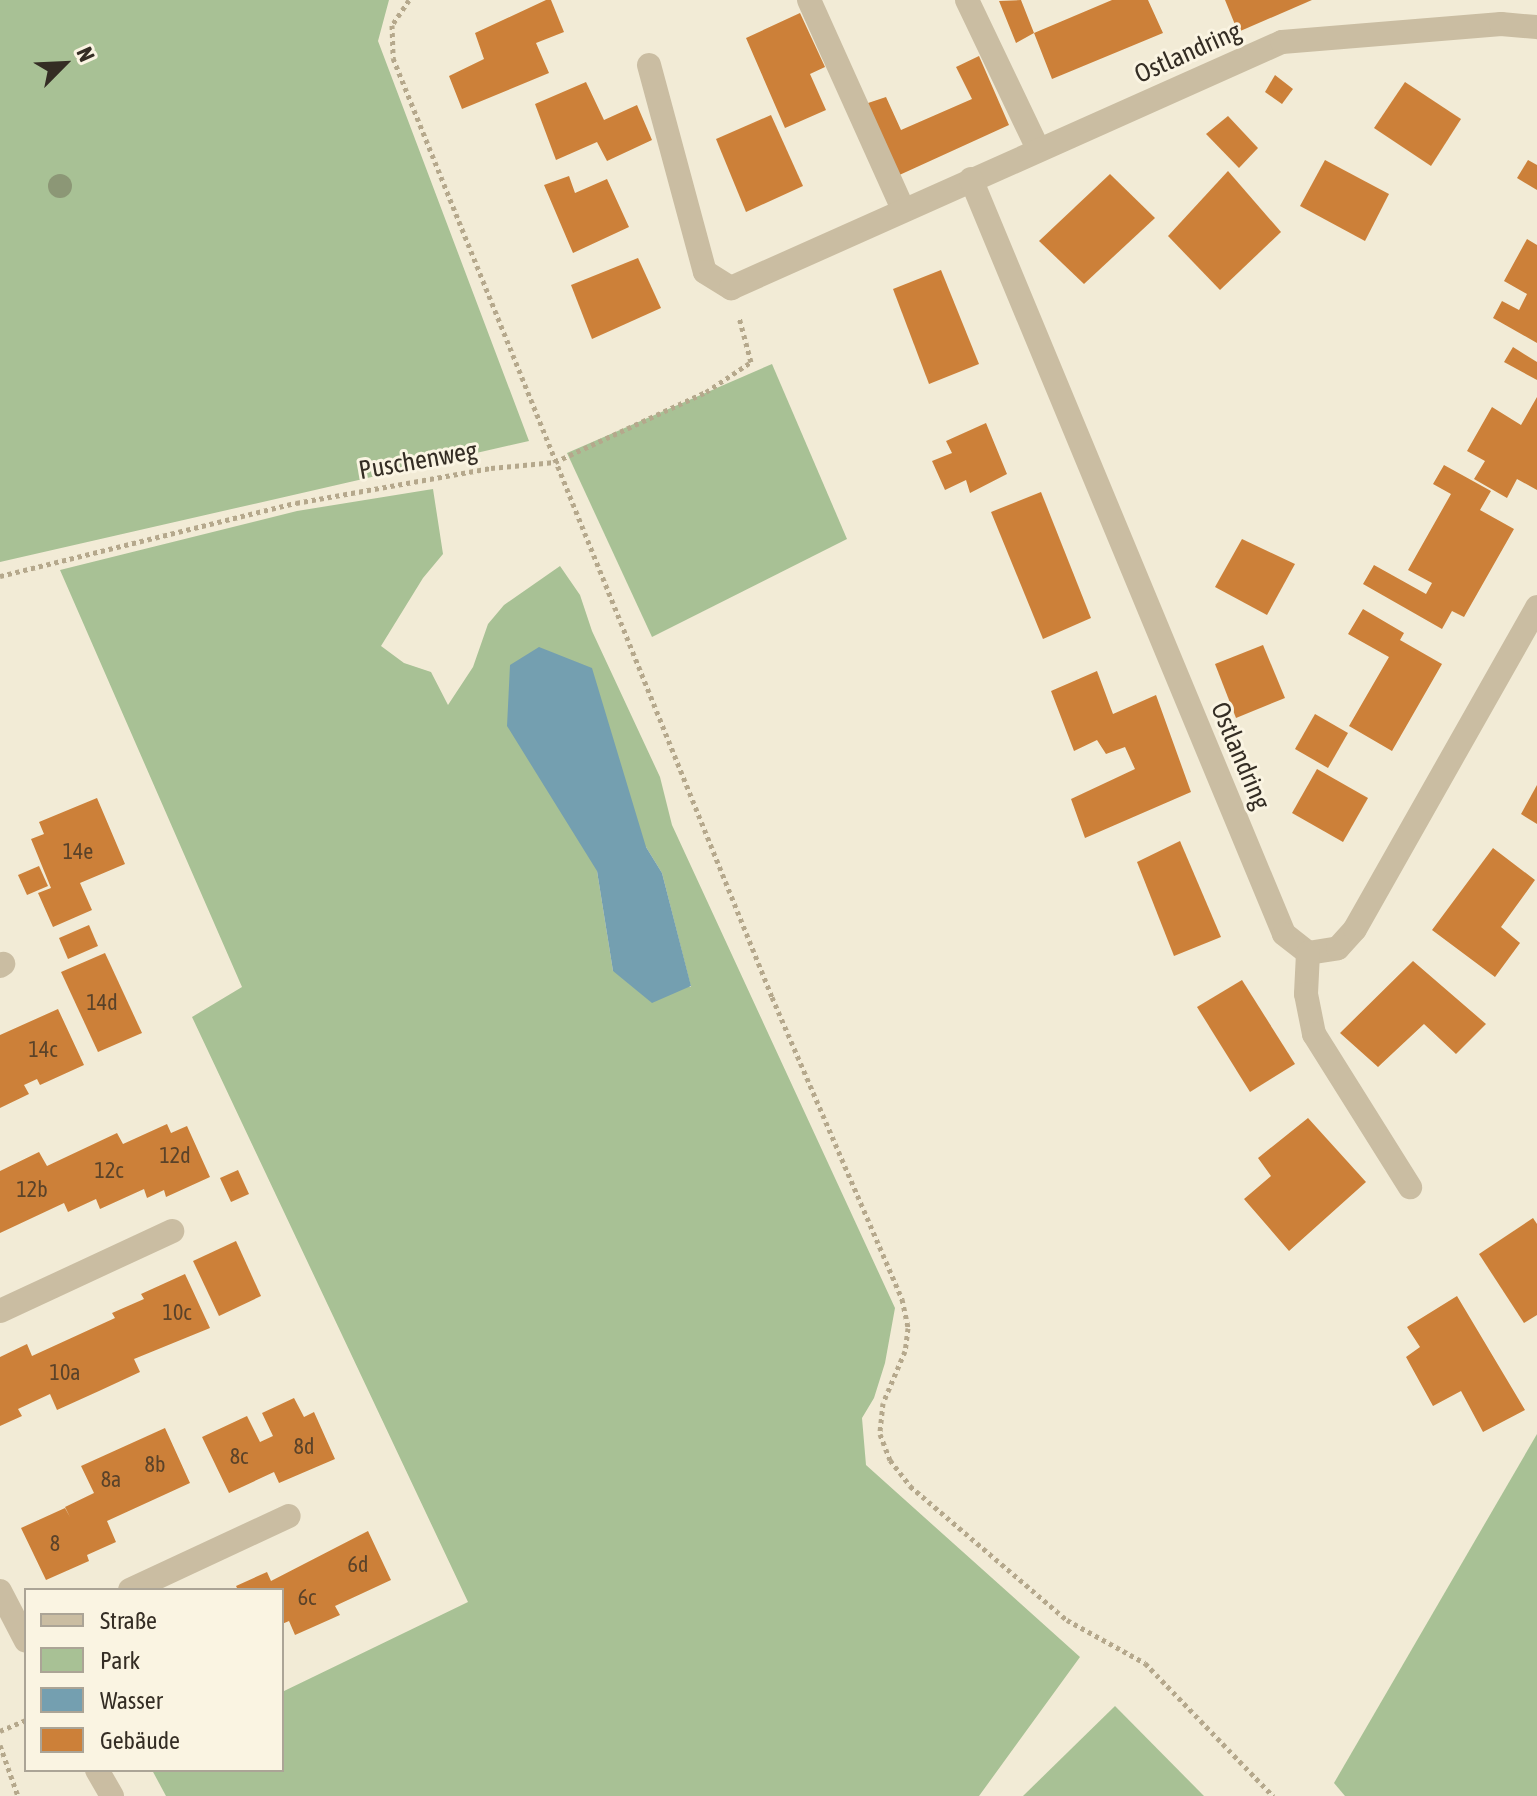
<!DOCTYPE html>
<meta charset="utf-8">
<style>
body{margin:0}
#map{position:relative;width:1537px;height:1796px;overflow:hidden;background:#f2ebd6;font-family:"Asap Condensed",sans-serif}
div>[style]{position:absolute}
.green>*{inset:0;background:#a8c195}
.water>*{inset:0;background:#749fb0}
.building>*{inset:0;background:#cc8039}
.path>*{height:5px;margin-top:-2.5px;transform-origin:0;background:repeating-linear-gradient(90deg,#b5a88c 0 4px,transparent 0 8px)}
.minor>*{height:24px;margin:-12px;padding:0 12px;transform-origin:12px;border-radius:12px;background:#cabda2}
.trees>*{width:24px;height:24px;margin:-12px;border-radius:50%;background:#8c9776}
span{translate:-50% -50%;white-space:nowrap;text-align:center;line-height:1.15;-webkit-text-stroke:6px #faf4e2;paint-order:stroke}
.number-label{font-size:22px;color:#5a4229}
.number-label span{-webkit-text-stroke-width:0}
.street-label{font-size:26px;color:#342d24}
.legend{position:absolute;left:24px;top:1588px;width:260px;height:184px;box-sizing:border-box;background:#faf4e2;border:2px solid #aba496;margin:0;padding:10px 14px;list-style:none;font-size:24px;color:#342d24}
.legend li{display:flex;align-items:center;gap:16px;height:40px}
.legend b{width:40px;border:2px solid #aba496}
.north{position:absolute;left:24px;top:24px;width:80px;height:80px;-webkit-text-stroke:6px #faf4e2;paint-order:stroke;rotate:66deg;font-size:22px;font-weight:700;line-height:32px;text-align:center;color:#342d24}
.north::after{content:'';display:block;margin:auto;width:28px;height:36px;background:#342d24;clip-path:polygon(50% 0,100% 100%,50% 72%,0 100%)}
</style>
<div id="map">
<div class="green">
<div style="clip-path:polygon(0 0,389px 0,378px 41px,529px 441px,0 562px)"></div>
<div style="clip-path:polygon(772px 364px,847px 539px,652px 637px,567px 453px)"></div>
<div style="clip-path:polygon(evenodd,433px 489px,443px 554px,423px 578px,381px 646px,404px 663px,431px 672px,448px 705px,473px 667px,488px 624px,504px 605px,560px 566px,580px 595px,592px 631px,660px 777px,672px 825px,895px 1308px,885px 1363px,874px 1398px,862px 1418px,866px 1465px,1080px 1657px,979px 1796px,166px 1796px,152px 1770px,282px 1770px,282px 1692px,468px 1602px,192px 1017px,242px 987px,60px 570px,297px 511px,433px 489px,646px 847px,662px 873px,691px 987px,613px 971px,597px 871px,646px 847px)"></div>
<div style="clip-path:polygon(1537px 1434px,1537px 1796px,1345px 1796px,1334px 1783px)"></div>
<div style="clip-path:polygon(1115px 1706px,1204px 1796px,1023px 1796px)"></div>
</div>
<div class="water">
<div style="clip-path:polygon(539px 647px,592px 668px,646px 847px,662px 873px,691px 986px,652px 1003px,613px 971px,597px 871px,507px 726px,510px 665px)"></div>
</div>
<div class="building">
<div style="clip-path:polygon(546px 0,551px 0,564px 32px,536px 43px,549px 73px,462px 109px,449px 76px,484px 59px,475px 33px)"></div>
<div style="clip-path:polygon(1021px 0,1034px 33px,1112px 0,1148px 0,1163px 33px,1052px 79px,1034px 33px,1016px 43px,999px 1px)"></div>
<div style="clip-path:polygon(1225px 0,1312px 0,1238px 32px)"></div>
<div style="clip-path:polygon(800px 13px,825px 67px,810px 74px,826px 110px,785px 128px,746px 38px)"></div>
<div style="clip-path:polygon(979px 56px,1009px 125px,895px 177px,865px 104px,886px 97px,901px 130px,972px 99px,956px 67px)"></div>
<div style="clip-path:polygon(1275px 75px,1293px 89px,1282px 104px,1265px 92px)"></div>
<div style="clip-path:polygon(586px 82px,604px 120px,637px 105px,652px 140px,607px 161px,597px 142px,556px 160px,535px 104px)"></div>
<div style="clip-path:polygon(1405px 82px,1461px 119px,1431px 166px,1374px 128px)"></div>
<div style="clip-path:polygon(771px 115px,803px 186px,746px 212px,716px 139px)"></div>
<div style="clip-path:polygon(1228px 116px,1258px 148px,1239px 168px,1206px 134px)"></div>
<div style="clip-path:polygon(1325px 160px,1389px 194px,1365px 241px,1300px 206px)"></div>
<div style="clip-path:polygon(1528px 160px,1537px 165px,1537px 190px,1517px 178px)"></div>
<div style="clip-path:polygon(1228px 171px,1281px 232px,1220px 290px,1168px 236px)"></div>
<div style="clip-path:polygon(1110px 174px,1155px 218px,1084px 284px,1039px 241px)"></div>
<div style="clip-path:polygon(569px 176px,575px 193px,607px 179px,629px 227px,573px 253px,544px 185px)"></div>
<div style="clip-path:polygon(1527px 239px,1537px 245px,1537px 343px,1493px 318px,1502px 301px,1519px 310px,1527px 294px,1504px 281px)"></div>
<div style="clip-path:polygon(638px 258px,661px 308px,592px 339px,571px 285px)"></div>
<div style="clip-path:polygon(941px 270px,979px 364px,929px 384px,893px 289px)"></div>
<div style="clip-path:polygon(1513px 347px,1537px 362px,1537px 380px,1504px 362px)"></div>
<div style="clip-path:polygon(1537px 397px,1537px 490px,1517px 479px,1507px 498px,1474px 479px,1485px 461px,1467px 451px,1492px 407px,1521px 425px)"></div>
<div style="clip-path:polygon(986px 423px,1007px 474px,970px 493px,966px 480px,945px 490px,932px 461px,952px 453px,946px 441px)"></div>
<div style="clip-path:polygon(1444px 465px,1491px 491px,1480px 510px,1514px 529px,1464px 617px,1452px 611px,1442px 629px,1363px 584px,1374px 565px,1426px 594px,1432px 583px,1408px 570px,1451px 494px,1433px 484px)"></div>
<div style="clip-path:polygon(1041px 492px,1091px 618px,1043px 639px,991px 512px)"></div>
<div style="clip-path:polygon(1242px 539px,1295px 564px,1267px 615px,1215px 587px)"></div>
<div style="clip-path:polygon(1363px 609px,1404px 633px,1400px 640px,1442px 664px,1392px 751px,1349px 726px,1389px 657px,1348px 634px)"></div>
<div style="clip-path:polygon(1263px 645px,1285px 698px,1236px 718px,1215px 664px)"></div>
<div style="clip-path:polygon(1097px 671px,1113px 714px,1156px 695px,1191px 792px,1085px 838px,1071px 799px,1135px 769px,1125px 747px,1106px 754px,1097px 740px,1074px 751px,1051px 691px)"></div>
<div style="clip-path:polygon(1315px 714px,1348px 733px,1328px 768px,1295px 749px)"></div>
<div style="clip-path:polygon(1317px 769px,1368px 798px,1343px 842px,1292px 813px)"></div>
<div style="clip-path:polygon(1537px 785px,1537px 824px,1521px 814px)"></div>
<div style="clip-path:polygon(97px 798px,125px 864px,80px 883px,92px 910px,53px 927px,38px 893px,51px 888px,31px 839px,44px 834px,39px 822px)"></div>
<div style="clip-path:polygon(1180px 841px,1221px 937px,1174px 956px,1137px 862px)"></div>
<div style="clip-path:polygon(1493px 848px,1535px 880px,1501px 927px,1520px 943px,1495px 977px,1432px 930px)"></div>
<div style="clip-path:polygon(39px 866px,48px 886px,27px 895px,18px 875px)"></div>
<div style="clip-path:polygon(89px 925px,98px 946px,68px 959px,59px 938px)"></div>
<div style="clip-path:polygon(105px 953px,142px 1033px,98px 1052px,61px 972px)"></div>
<div style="clip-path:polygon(1413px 961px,1486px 1024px,1456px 1054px,1424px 1024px,1378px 1067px,1340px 1033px)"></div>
<div style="clip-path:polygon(1242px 980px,1295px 1064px,1250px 1092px,1197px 1007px)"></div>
<div style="clip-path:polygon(58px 1009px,84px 1065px,40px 1085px,37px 1079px,24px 1085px,29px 1094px,0 1108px,0 1035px)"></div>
<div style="clip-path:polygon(1308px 1118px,1366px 1182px,1289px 1251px,1244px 1199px,1271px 1176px,1258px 1158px)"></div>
<div style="clip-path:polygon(167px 1124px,171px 1133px,187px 1126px,210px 1177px,166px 1197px,164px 1190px,147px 1198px,144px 1189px,100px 1209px,96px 1199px,68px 1212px,64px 1203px,0 1233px,0 1171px,39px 1152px,47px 1166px,117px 1133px,123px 1144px)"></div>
<div style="clip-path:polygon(238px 1170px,249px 1194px,231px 1202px,220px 1178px)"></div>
<div style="clip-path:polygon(1533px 1218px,1537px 1224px,1537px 1315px,1524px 1323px,1479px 1254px)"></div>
<div style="clip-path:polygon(236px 1241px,261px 1296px,219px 1316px,193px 1261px)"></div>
<div style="clip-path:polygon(185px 1274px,210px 1328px,134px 1359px,140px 1372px,99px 1391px,57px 1410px,50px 1394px,18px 1409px,22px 1416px,0 1426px,0 1357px,27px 1344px,32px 1356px,115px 1318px,112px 1313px,144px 1299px,141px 1294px)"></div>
<div style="clip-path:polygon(1457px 1296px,1525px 1410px,1483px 1432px,1461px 1391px,1433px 1406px,1406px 1357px,1420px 1347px,1407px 1327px)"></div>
<div style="clip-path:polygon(294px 1398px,304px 1417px,314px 1412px,335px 1459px,279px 1483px,274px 1472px,229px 1493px,202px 1437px,247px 1416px,260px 1442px,273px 1436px,262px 1413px)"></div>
<div style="clip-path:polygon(165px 1428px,190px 1483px,107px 1521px,116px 1542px,87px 1555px,89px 1561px,46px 1580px,21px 1528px,65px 1508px,70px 1517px,65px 1507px,94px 1493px,81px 1466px)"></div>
<div style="clip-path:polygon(368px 1531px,391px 1580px,335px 1606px,340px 1615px,295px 1635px,289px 1621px,282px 1624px,282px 1590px,238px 1590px,236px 1586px,267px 1572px,271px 1581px)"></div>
</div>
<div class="path">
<div style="left:409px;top:0;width:30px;rotate:124deg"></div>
<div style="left:392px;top:25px;width:33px;rotate:88deg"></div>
<div style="left:393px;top:58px;width:1013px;rotate:68.02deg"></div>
<div style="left:772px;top:997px;width:329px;rotate:66.7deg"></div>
<div style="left:902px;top:1299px;width:30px;rotate:78deg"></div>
<div style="left:908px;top:1328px;width:23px;rotate:97deg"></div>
<div style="left:905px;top:1351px;width:56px;rotate:112.9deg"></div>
<div style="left:883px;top:1403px;width:31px;rotate:96deg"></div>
<div style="left:880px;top:1434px;width:28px;rotate:69deg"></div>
<div style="left:890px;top:1460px;width:33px;rotate:52deg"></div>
<div style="left:910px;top:1486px;width:206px;rotate:40.5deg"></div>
<div style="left:1067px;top:1620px;width:89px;rotate:28.9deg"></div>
<div style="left:1145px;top:1663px;width:185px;rotate:46.1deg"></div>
<div style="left:0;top:576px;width:305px;rotate:-13.9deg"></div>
<div style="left:296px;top:503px;width:198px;rotate:-10.2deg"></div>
<div style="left:491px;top:468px;width:64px;rotate:-5.4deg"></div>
<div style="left:555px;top:462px;width:166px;rotate:-24.9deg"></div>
<div style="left:706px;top:392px;width:54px;rotate:-33.7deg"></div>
<div style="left:751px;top:362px;width:47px;rotate:-104.9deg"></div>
<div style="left:0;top:1731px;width:28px;rotate:-23deg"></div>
<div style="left:0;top:1745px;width:54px;rotate:70.6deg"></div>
</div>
<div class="minor">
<div style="left:809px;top:0;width:229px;rotate:65.8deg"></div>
<div style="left:967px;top:0;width:165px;rotate:64.5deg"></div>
<div style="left:649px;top:65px;width:214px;rotate:74.9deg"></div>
<div style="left:705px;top:272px;width:31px;rotate:32deg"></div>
<div style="left:731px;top:288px;width:603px;rotate:-24.06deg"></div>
<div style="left:1282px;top:42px;width:220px;rotate:-4.7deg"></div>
<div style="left:1501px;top:24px;width:36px;rotate:5deg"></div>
<div style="left:971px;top:179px;width:817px;rotate:67.48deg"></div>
<div style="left:1284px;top:934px;width:31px;rotate:38deg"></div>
<div style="left:1308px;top:953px;width:30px;rotate:-9deg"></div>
<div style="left:1338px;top:948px;width:25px;rotate:-48deg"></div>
<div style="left:1355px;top:929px;width:370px;rotate:-60.5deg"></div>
<div style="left:1308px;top:953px;width:41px;rotate:92.8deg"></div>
<div style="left:1306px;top:994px;width:41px;rotate:78.7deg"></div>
<div style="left:1314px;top:1034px;width:181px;rotate:57.9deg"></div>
<div style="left:0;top:966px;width:4px;rotate:-34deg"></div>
<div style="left:0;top:1311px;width:190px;rotate:-24.9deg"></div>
<div style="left:130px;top:1590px;width:175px;rotate:-25deg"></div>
<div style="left:0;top:1591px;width:56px;rotate:62.5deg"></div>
<div style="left:97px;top:1770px;width:30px;rotate:60deg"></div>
</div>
<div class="trees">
<div style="left:60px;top:186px"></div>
</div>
<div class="number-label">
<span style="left:78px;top:852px">14e</span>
<span style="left:102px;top:1003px">14d</span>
<span style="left:43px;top:1050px">14c</span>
<span style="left:175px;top:1156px">12d</span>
<span style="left:109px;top:1171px">12c</span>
<span style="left:32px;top:1190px">12b</span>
<span style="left:177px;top:1313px">10c</span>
<span style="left:65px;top:1373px">10a</span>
<span style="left:304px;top:1447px">8d</span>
<span style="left:239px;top:1457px">8c</span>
<span style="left:155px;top:1465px">8b</span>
<span style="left:111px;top:1480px">8a</span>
<span style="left:55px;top:1544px">8</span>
<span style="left:358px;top:1565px">6d</span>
<span style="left:307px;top:1598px">6c</span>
</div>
<div class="street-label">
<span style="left:1188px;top:53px;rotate:-24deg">Ostlandring</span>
<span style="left:418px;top:461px;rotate:-10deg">Puschenweg</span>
<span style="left:1240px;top:756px;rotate:67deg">Ostlandring</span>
</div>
<ul class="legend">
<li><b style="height:10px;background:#cabda2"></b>Straße</li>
<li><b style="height:22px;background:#a8c195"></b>Park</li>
<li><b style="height:22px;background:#749fb0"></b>Wasser</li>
<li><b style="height:22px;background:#cc8039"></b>Gebäude</li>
</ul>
<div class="north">N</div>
</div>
